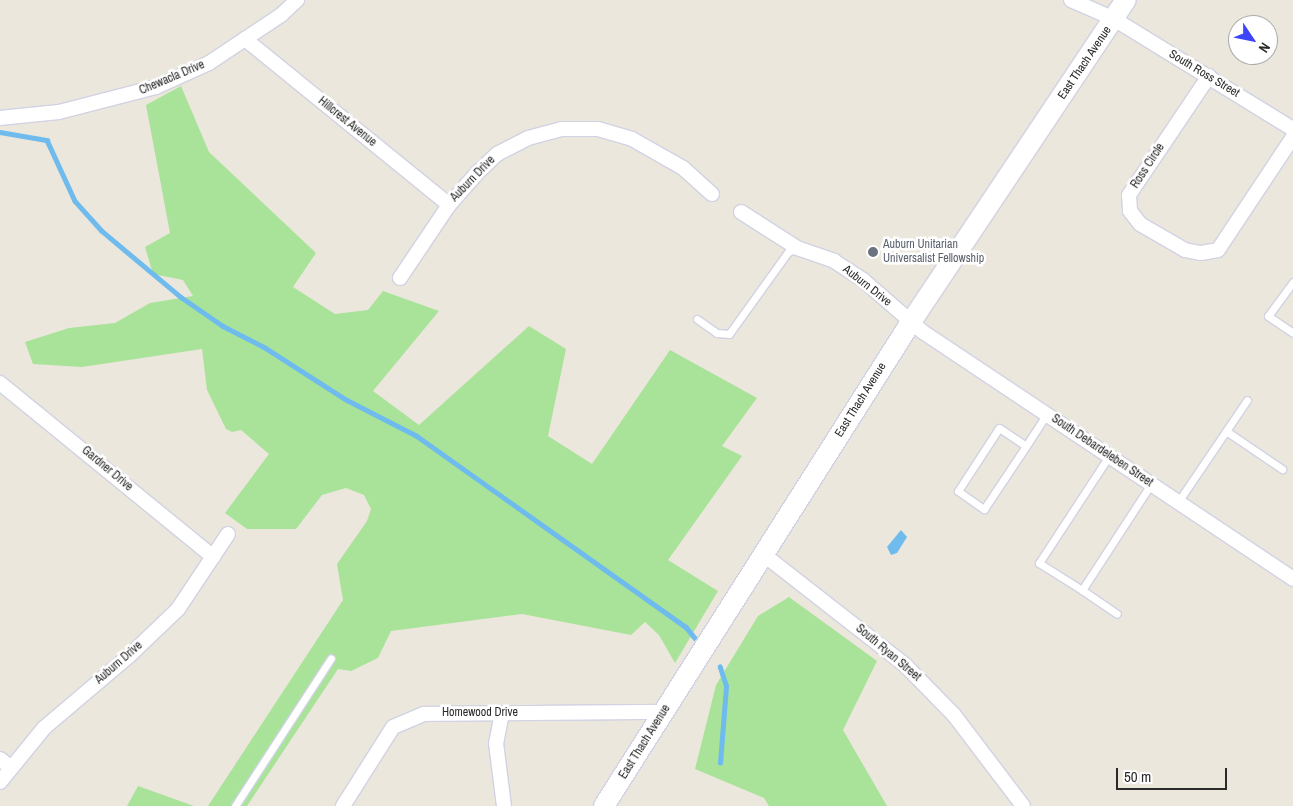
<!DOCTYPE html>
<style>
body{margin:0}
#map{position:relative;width:1293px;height:806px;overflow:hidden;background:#ece7dc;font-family:"Archivo Narrow",sans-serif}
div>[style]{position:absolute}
.green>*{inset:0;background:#a8e399}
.water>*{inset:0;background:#6fbbee}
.stream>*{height:4.5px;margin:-2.25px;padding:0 2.25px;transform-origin:2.25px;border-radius:2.25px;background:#6fbbee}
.roads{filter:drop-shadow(1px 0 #d1d2e3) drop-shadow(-1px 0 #d1d2e3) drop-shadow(0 1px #d1d2e3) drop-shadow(0 -1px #d1d2e3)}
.lane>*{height:7px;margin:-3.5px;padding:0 3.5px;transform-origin:3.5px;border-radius:3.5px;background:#fff}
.street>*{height:14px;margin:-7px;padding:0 7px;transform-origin:7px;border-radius:7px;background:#fff}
.secondary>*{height:20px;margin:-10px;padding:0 10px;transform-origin:10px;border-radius:10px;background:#fff}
.dots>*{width:14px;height:14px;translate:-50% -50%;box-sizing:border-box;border:2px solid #fff;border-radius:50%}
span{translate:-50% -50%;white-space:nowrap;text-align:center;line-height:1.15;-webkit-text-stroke:5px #fff;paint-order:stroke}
.street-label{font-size:12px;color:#2a2a2a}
.worship-label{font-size:12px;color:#5b616d}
.left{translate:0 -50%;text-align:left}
.north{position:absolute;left:1228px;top:15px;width:50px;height:50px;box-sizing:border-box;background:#fff;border:1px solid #aaa;border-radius:50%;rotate:124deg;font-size:14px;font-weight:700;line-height:20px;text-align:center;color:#2a2a2a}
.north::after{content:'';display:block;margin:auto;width:18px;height:22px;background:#3c45f9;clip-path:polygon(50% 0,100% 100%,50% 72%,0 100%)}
.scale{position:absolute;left:1116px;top:768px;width:111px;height:22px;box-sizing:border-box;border:2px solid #2a2a2a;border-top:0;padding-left:6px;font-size:15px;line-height:18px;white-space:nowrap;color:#2a2a2a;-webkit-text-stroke:4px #fff;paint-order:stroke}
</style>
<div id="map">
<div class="green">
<div style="clip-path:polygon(181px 86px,209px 152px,316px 253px,293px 287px,335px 314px,368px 310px,383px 291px,439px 311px,373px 391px,419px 425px,529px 326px,566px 349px,548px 436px,592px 464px,670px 350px,757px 398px,722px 446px,742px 456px,668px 560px,718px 591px,675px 663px,659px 635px,645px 622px,631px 635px,522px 614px,391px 631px,378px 658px,351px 671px,338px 669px,247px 806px,208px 806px,343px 600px,337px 564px,367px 521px,371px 509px,364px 495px,346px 488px,322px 495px,296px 529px,247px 529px,225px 513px,269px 454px,241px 430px,232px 432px,226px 429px,207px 390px,202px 349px,82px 367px,33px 364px,25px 342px,69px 328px,115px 323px,150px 303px,193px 296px,183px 280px,153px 274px,145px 247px,170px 233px,146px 105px)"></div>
<div style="clip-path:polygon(789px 597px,877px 661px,843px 730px,887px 806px,769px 806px,764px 798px,695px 769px,716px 685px,758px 616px)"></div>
<div style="clip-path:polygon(138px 786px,194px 806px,127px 806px)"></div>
</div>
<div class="water">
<div style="clip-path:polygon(901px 530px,907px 537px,897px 553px,891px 555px,887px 547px)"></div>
</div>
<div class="stream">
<div style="left:0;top:132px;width:48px;rotate:9.7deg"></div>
<div style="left:47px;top:140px;width:67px;rotate:65.3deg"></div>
<div style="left:75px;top:201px;width:40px;rotate:48deg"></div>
<div style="left:102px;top:231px;width:103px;rotate:39.9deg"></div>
<div style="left:181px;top:297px;width:51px;rotate:34.6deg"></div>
<div style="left:223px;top:326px;width:46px;rotate:27.1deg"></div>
<div style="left:264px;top:347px;width:98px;rotate:32.6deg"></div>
<div style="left:347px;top:400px;width:79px;rotate:27.2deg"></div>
<div style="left:417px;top:436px;width:330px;rotate:35.4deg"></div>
<div style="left:686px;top:627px;width:14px;rotate:51deg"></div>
<div style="left:720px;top:763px;width:77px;rotate:-85.5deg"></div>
<div style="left:726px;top:686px;width:20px;rotate:-108deg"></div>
</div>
<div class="roads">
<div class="lane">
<div style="left:1293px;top:282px;width:42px;rotate:126.3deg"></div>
<div style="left:1268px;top:316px;width:30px;rotate:34deg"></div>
<div style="left:697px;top:319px;width:24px;rotate:35deg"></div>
<div style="left:717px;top:333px;width:12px;rotate:5deg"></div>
<div style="left:729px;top:334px;width:101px;rotate:-54.3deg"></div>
<div style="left:788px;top:252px;width:10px;rotate:-24deg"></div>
<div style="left:1226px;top:431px;width:68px;rotate:34.2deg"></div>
<div style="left:1026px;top:446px;width:32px;rotate:-146deg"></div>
<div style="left:999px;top:428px;width:75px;rotate:123.1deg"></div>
<div style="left:958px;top:491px;width:32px;rotate:35deg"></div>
<div style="left:984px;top:509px;width:76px;rotate:-56.3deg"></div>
<div style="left:1026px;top:446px;width:38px;rotate:-57deg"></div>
<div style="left:1109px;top:456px;width:128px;rotate:123.2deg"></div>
<div style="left:1039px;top:563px;width:51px;rotate:32.1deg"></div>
<div style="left:1082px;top:590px;width:126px;rotate:-56.9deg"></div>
<div style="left:1178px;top:502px;width:123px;rotate:-55.9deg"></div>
<div style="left:1082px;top:590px;width:42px;rotate:34.4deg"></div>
<div style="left:235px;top:806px;width:176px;rotate:-57deg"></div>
</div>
<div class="street">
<div style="left:1071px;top:0;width:47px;rotate:23.8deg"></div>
<div style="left:1114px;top:19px;width:210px;rotate:31.6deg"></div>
<div style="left:245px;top:39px;width:263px;rotate:39.1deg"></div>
<div style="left:1209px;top:76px;width:143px;rotate:123.9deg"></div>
<div style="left:1129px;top:195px;width:16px;rotate:86deg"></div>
<div style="left:1130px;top:211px;width:16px;rotate:52deg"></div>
<div style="left:1140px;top:224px;width:52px;rotate:30deg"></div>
<div style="left:1185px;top:250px;width:16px;rotate:11deg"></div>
<div style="left:1201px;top:253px;width:17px;rotate:-10deg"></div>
<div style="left:1218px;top:250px;width:136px;rotate:-56.4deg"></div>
<div style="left:0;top:118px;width:59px;rotate:-5.8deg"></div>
<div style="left:59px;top:112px;width:100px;rotate:-14.5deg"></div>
<div style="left:156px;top:87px;width:58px;rotate:-24.4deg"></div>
<div style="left:209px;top:63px;width:87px;rotate:-33.7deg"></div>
<div style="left:281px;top:15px;width:22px;rotate:-43deg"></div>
<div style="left:741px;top:212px;width:67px;rotate:32.7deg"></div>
<div style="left:797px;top:248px;width:39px;rotate:19deg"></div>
<div style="left:834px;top:261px;width:35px;rotate:33deg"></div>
<div style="left:863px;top:280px;width:79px;rotate:40.9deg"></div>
<div style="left:923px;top:332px;width:445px;rotate:33.7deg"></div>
<div style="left:400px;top:278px;width:88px;rotate:-56.1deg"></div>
<div style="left:449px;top:205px;width:45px;rotate:-48.6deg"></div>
<div style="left:479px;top:171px;width:25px;rotate:-43deg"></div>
<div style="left:497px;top:154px;width:35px;rotate:-27deg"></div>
<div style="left:528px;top:138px;width:35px;rotate:-15deg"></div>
<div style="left:562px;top:129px;width:36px"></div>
<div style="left:598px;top:129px;width:35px;rotate:16deg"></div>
<div style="left:632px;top:139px;width:59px;rotate:29.6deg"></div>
<div style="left:683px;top:168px;width:39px;rotate:42deg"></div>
<div style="left:0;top:383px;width:275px;rotate:39.2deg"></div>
<div style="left:763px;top:554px;width:180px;rotate:38deg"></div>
<div style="left:905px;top:665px;width:70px;rotate:45.6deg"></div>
<div style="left:954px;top:715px;width:114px;rotate:52.8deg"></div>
<div style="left:502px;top:713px;width:31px;rotate:101deg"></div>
<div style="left:496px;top:743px;width:64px;rotate:82.8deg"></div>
<div style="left:0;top:759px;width:14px;rotate:39deg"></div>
<div style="left:0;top:782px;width:70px;rotate:-50.8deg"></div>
<div style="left:44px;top:728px;width:111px;rotate:-40.3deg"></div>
<div style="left:129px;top:656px;width:68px;rotate:-43.8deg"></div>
<div style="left:178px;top:609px;width:90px;rotate:-56.3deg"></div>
<div style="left:343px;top:806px;width:93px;rotate:-57.7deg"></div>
<div style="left:393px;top:727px;width:34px;rotate:-23deg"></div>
<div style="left:424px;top:714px;width:240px;rotate:-0.5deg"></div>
</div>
<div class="secondary">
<div style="left:604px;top:806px;width:573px;rotate:-57.61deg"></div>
<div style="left:911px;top:322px;width:387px;rotate:-56.3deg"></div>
</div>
</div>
<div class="dots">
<div style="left:873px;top:252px;background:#6b7280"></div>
</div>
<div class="street-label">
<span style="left:1085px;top:63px;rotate:-56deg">East Thach Avenue</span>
<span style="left:1204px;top:74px;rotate:31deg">South Ross Street</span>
<span style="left:172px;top:78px;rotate:-23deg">Chewacla Drive</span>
<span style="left:347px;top:122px;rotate:39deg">Hillcrest Avenue</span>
<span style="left:1148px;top:166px;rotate:-57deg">Ross Circle</span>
<span style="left:473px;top:179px;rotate:-46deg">Auburn Drive</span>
<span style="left:867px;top:286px;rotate:38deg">Auburn Drive</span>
<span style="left:861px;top:400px;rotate:-58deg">East Thach Avenue</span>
<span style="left:1102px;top:451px;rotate:34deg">South Debardeleben Street</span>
<span style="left:107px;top:469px;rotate:40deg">Gardner Drive</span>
<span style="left:888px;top:653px;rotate:40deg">South Ryan Street</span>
<span style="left:119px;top:663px;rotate:-41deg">Auburn Drive</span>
<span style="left:480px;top:713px">Homewood Drive</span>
<span style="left:645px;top:742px;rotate:-58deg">East Thach Avenue</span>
</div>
<div class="worship-label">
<span class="left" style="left:883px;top:252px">Auburn Unitarian<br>Universalist Fellowship</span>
</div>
<div class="north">N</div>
<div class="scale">50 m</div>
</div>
